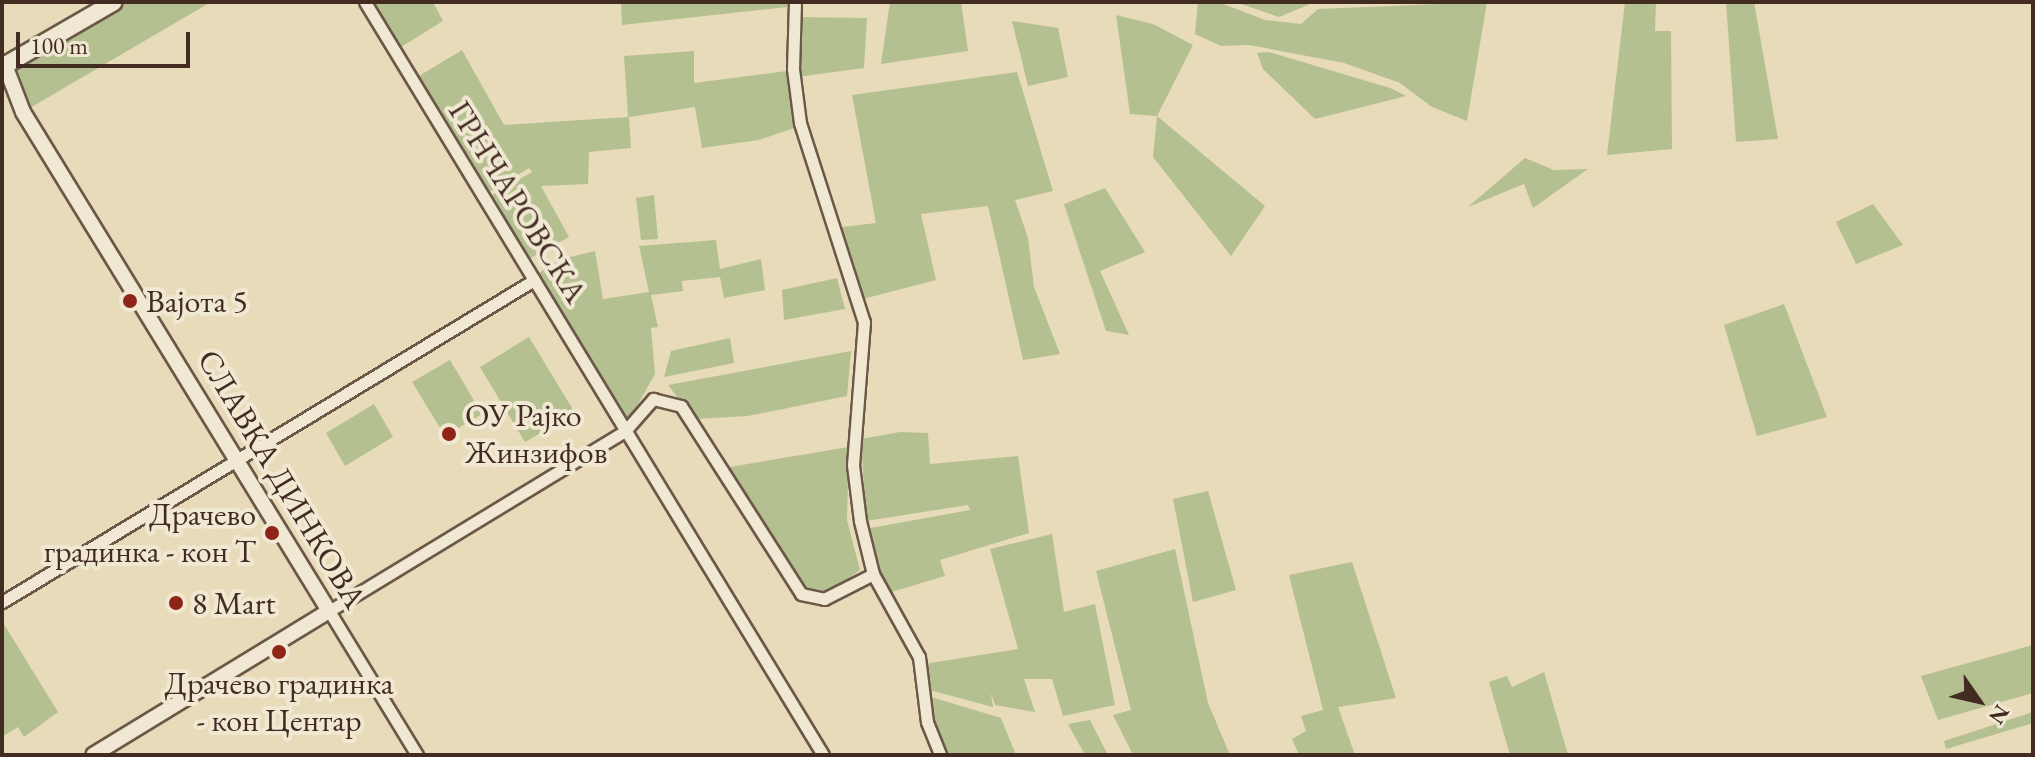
<!DOCTYPE html>
<meta charset="utf-8">
<style>
body{margin:0}
#map{position:relative;width:2035px;height:757px;overflow:hidden;background:#e8dbb9;font-family:"EB Garamond",serif}
div>[style]{position:absolute}
.green>*{inset:0;background:#b5c090}
.roads{filter:drop-shadow(2px 0 #6c5848) drop-shadow(-2px 0 #6c5848) drop-shadow(0 2px #6c5848) drop-shadow(0 -2px #6c5848)}
.minor>*{height:11px;margin:-5.5px;padding:0 5.5px;transform-origin:5.5px;border-radius:5.5px;background:#f0e8d2}
.tertiary>*{height:14px;margin:-7px;padding:0 7px;transform-origin:7px;border-radius:7px;background:#f0e8d2}
.secondary>*{height:16px;margin:-8px;padding:0 8px;transform-origin:8px;border-radius:8px;background:#f0e8d2}
.dots>*{width:22px;height:22px;translate:-50% -50%;box-sizing:border-box;border:4px solid #f0e8d2;border-radius:50%}
span{translate:-50% -50%;white-space:nowrap;text-align:center;line-height:1.15;-webkit-text-stroke:8px #f0e8d2;paint-order:stroke}
.street-label{font-size:32px;color:#422c22}
.poi-label{font-size:32px;color:#422c22}
.left{translate:0 -50%;text-align:left}
.right{translate:-100% -50%;text-align:right}
.frame{position:absolute;inset:0;border:4px solid #422c22;pointer-events:none}
.north{position:absolute;left:1939px;top:661px;width:80px;height:80px;-webkit-text-stroke:6px #f0e8d2;paint-order:stroke;rotate:124deg;font-size:22px;font-weight:700;line-height:32px;text-align:center;color:#422c22}
.north::after{content:'';display:block;margin:auto;width:28px;height:36px;background:#422c22;clip-path:polygon(50% 0,100% 100%,50% 72%,0 100%)}
.scale{position:absolute;left:16px;top:32px;width:174px;height:36px;box-sizing:border-box;border:4px solid #422c22;border-top:0;padding-left:10px;font-size:24px;line-height:28px;white-space:nowrap;color:#422c22;-webkit-text-stroke:6px #f0e8d2;paint-order:stroke}
</style>
<div id="map">
<div class="green">
<div style="clip-path:polygon(113px 2px,211px 2px,23px 112px,5px 65px)"></div>
<div style="clip-path:polygon(372px 2px,433px 2px,443px 21px,401px 47px)"></div>
<div style="clip-path:polygon(621px 2px,789px 2px,788px 7px,622px 25px)"></div>
<div style="clip-path:polygon(890px 2px,961px 2px,968px 51px,881px 64px)"></div>
<div style="clip-path:polygon(1198px 2px,1218px 2px,1265px 20px,1301px 24px,1318px 9px,1487px 2px,1467px 121px,1432px 107px,1400px 83px,1344px 63px,1249px 45px,1221px 46px,1195px 34px)"></div>
<div style="clip-path:polygon(1235px 2px,1315px 2px,1279px 17px)"></div>
<div style="clip-path:polygon(1625px 2px,1656px 2px,1655px 31px,1671px 31px,1672px 149px,1607px 155px)"></div>
<div style="clip-path:polygon(1726px 2px,1754px 2px,1778px 139px,1736px 142px)"></div>
<div style="clip-path:polygon(1116px 15px,1153px 24px,1193px 45px,1157px 116px,1265px 206px,1231px 256px,1153px 157px,1157px 116px,1130px 114px)"></div>
<div style="clip-path:polygon(796px 17px,867px 18px,864px 68px,797px 77px)"></div>
<div style="clip-path:polygon(1012px 21px,1058px 28px,1068px 77px,1028px 86px)"></div>
<div style="clip-path:polygon(462px 50px,504px 125px,628px 117px,624px 56px,694px 51px,694px 83px,787px 71px,797px 127px,759px 140px,702px 148px,695px 107px,629px 117px,631px 148px,589px 152px,588px 184px,541px 186px,569px 237px,529px 259px,492px 195px,532px 172px,529px 168px,489px 192px,419px 76px)"></div>
<div style="clip-path:polygon(1269px 52px,1390px 88px,1406px 96px,1315px 119px,1263px 69px,1257px 53px)"></div>
<div style="clip-path:polygon(1017px 72px,1053px 191px,1015px 200px,1028px 238px,1034px 287px,1060px 354px,1023px 360px,988px 206px,921px 214px,936px 280px,863px 299px,834px 228px,876px 223px,852px 95px)"></div>
<div style="clip-path:polygon(1525px 158px,1554px 170px,1588px 169px,1533px 208px,1524px 184px,1468px 207px)"></div>
<div style="clip-path:polygon(1105px 188px,1145px 252px,1100px 271px,1129px 335px,1106px 331px,1064px 204px)"></div>
<div style="clip-path:polygon(654px 195px,658px 239px,641px 240px,636px 198px)"></div>
<div style="clip-path:polygon(1873px 204px,1903px 245px,1856px 264px,1836px 222px)"></div>
<div style="clip-path:polygon(716px 240px,720px 269px,761px 259px,765px 290px,724px 298px,720px 277px,682px 281px,683px 291px,651px 295px,658px 327px,651px 328px,655px 374px,629px 420px,537px 274px,561px 259px,595px 251px,603px 299px,649px 292px,639px 246px)"></div>
<div style="clip-path:polygon(837px 278px,845px 309px,784px 320px,782px 290px)"></div>
<div style="clip-path:polygon(1784px 304px,1827px 417px,1757px 436px,1724px 325px)"></div>
<div style="clip-path:polygon(529px 337px,575px 413px,525px 442px,480px 367px)"></div>
<div style="clip-path:polygon(730px 338px,734px 363px,664px 377px,671px 351px)"></div>
<div style="clip-path:polygon(851px 351px,847px 396px,748px 416px,694px 419px,668px 385px)"></div>
<div style="clip-path:polygon(450px 360px,482px 414px,445px 436px,412px 382px)"></div>
<div style="clip-path:polygon(374px 404px,393px 437px,345px 466px,326px 433px)"></div>
<div style="clip-path:polygon(900px 432px,928px 433px,930px 464px,1018px 456px,1029px 533px,940px 560px,945px 576px,888px 593px,868px 550px,865px 529px,970px 510px,968px 505px,866px 521px,861px 439px)"></div>
<div style="clip-path:polygon(849px 447px,847px 520px,860px 570px,826px 595px,812px 597px,794px 579px,724px 468px)"></div>
<div style="clip-path:polygon(1208px 491px,1236px 590px,1193px 602px,1173px 499px)"></div>
<div style="clip-path:polygon(1052px 534px,1064px 612px,1095px 604px,1115px 705px,1063px 716px,1052px 679px,1024px 679px,1035px 712px,995px 705px,991px 693px,993px 707px,929px 690px,924px 664px,1018px 649px,990px 549px)"></div>
<div style="clip-path:polygon(1175px 549px,1208px 703px,1230px 755px,1133px 755px,1113px 715px,1131px 710px,1096px 571px)"></div>
<div style="clip-path:polygon(1352px 562px,1396px 698px,1338px 707px,1355px 755px,1299px 755px,1292px 739px,1306px 731px,1301px 716px,1323px 710px,1289px 575px)"></div>
<div style="clip-path:polygon(2px 621px,58px 712px,24px 737px,18px 727px,2px 737px)"></div>
<div style="clip-path:polygon(2033px 645px,2033px 693px,1938px 720px,1921px 676px)"></div>
<div style="clip-path:polygon(1544px 672px,1568px 755px,1510px 755px,1489px 682px,1507px 676px,1512px 687px)"></div>
<div style="clip-path:polygon(928px 696px,1001px 718px,1016px 755px,943px 755px)"></div>
<div style="clip-path:polygon(2033px 712px,2033px 723px,1946px 749px,1944px 741px)"></div>
<div style="clip-path:polygon(1090px 720px,1108px 755px,1085px 755px,1068px 724px)"></div>
</div>
<div class="roads">
<div class="minor">
<div style="left:365px;top:2px;width:881px;rotate:58.69deg"></div>
<div style="left:795px;top:2px;width:67px;rotate:91.7deg"></div>
<div style="left:793px;top:69px;width:54px;rotate:82.6deg"></div>
<div style="left:800px;top:123px;width:209px;rotate:72.2deg"></div>
<div style="left:864px;top:322px;width:143px;rotate:94.4deg"></div>
<div style="left:853px;top:465px;width:56px;rotate:82.9deg"></div>
<div style="left:860px;top:521px;width:55px;rotate:76.2deg"></div>
<div style="left:873px;top:574px;width:95px;rotate:61deg"></div>
<div style="left:919px;top:657px;width:65px;rotate:83deg"></div>
<div style="left:927px;top:722px;width:35px;rotate:68deg"></div>
<div style="left:2px;top:602px;width:622px;rotate:-31.18deg"></div>
<div style="left:417px;top:755px;width:169px;rotate:-121.4deg"></div>
<div style="left:329px;top:611px;width:346px;rotate:-31.3deg"></div>
<div style="left:625px;top:431px;width:43px;rotate:-48.8deg"></div>
<div style="left:653px;top:399px;width:29px;rotate:14deg"></div>
<div style="left:681px;top:406px;width:223px;rotate:57.4deg"></div>
<div style="left:801px;top:594px;width:24px;rotate:12deg"></div>
<div style="left:824px;top:599px;width:55px;rotate:-27deg"></div>
</div>
<div class="tertiary">
<div style="left:5px;top:65px;width:50px;rotate:69deg"></div>
<div style="left:23px;top:112px;width:585px;rotate:58.48deg"></div>
<div style="left:329px;top:611px;width:276px;rotate:148.6deg"></div>
</div>
<div class="secondary">
<div style="left:2px;top:67px;width:129px;rotate:-30.1deg"></div>
</div>
</div>
<div class="dots">
<div style="left:130px;top:301px;background:#8f2418"></div>
<div style="left:449px;top:434px;background:#8f2418"></div>
<div style="left:272px;top:533px;background:#8f2418"></div>
<div style="left:176px;top:603px;background:#8f2418"></div>
<div style="left:279px;top:652px;background:#8f2418"></div>
</div>
<div class="street-label">
<span style="left:518px;top:202px;rotate:58deg">ГРНЧАРОВСКА</span>
<span style="left:282px;top:479px;rotate:59deg">СЛАВКА ДИНКОВА</span>
</div>
<div class="poi-label">
<span class="left" style="left:146px;top:301px">Вајота 5</span>
<span class="left" style="left:465px;top:434px">ОУ Рајко<br>Жинзифов</span>
<span class="right" style="left:256px;top:533px">Драчево<br>градинка - кон Т</span>
<span class="left" style="left:192px;top:603px">8 Mart</span>
<span style="left:279px;top:702px">Драчево градинка<br>- кон Центар</span>
</div>
<div class="frame"></div>
<div class="north">N</div>
<div class="scale">100 m</div>
</div>
